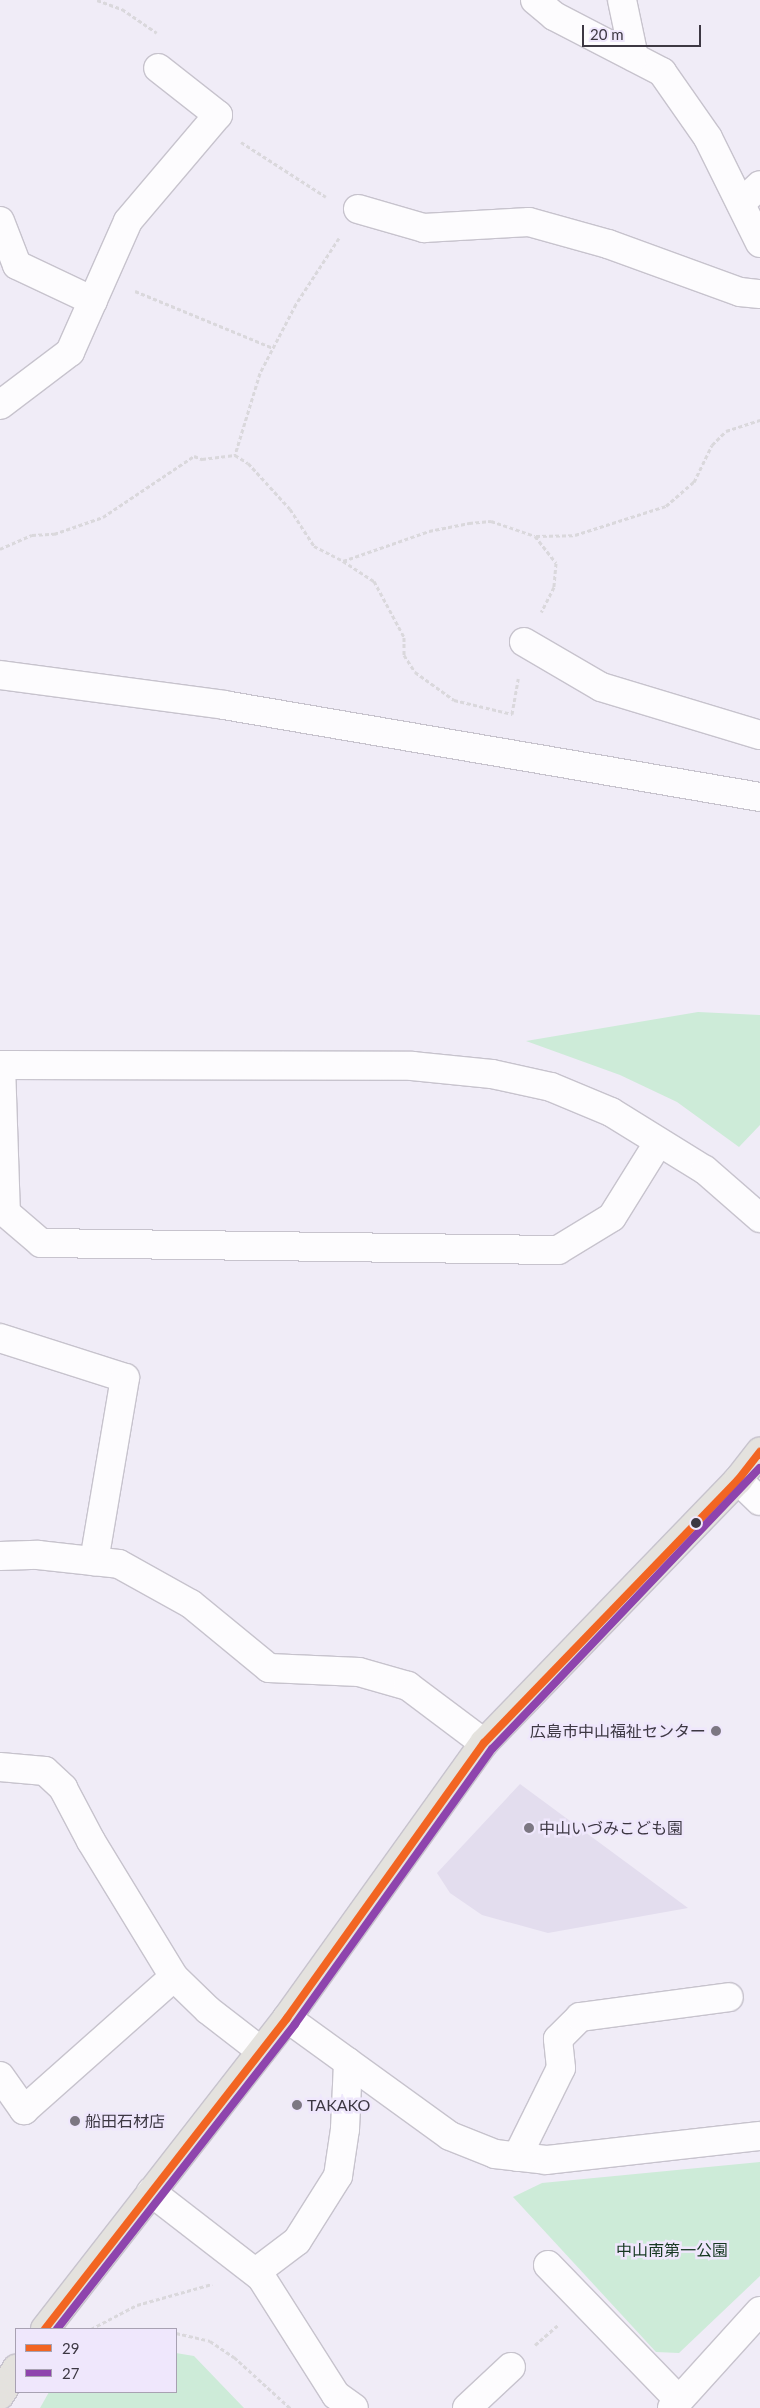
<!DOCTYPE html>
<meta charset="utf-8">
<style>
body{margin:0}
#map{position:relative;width:760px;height:2408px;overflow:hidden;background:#f0ecf7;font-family:Lato,"Noto Sans JP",sans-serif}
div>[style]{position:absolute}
.education>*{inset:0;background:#e3ddee}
.green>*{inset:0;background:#cdebd8}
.path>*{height:3px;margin-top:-1.5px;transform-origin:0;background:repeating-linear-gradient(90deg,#dad8dc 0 4px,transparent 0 6.5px)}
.roads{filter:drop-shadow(1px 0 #c7c3cd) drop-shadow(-1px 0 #c7c3cd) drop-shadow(0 1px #c7c3cd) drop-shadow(0 -1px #c7c3cd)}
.minor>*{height:28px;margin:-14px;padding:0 14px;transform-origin:14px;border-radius:14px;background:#fdfcfe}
.major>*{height:28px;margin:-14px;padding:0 14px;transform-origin:14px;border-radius:14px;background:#e4e2de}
.bus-1>*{height:8px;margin:-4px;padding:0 4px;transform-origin:4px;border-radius:4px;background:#f26522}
.bus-2>*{height:8px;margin:-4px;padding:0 4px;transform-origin:4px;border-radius:4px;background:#8e44ad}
.dots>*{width:14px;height:14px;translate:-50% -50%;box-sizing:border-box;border:2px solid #efe7fc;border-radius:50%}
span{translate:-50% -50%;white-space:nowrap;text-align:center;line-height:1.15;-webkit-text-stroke:5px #efe7fc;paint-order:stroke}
.poi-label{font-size:16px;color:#3d3843}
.right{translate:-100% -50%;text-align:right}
.left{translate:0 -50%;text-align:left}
.park-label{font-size:16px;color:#163821}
.legend{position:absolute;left:15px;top:2328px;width:162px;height:65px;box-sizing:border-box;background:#efe7fc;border:1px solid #a8a1b2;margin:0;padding:6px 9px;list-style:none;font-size:15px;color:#3d3843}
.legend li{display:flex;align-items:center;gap:10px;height:25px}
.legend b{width:25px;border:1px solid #a8a1b2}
.scale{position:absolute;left:582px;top:25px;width:119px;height:22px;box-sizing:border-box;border:2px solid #3d3843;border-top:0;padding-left:6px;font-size:15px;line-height:18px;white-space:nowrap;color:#3d3843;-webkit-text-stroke:4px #efe7fc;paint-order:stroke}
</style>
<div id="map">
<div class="education">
<div style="clip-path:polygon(520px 1784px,688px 1908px,548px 1933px,482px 1915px,450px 1893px,437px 1873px)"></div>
</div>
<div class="green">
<div style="clip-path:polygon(698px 1012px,760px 1015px,760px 1125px,739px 1147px,677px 1102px,620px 1075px,526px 1041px)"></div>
<div style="clip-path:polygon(760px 2162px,760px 2276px,679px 2353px,656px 2352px,513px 2197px,542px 2183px)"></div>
<div style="clip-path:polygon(176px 2353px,194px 2356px,244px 2408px,40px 2408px,49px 2392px,176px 2392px)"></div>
</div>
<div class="path">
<div style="left:97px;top:0;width:27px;rotate:20deg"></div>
<div style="left:122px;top:9px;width:42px;rotate:34.4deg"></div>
<div style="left:241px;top:142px;width:101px;rotate:32.9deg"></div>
<div style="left:339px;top:238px;width:79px;rotate:123.1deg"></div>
<div style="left:296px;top:304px;width:78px;rotate:117.6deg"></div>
<div style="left:260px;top:373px;width:86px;rotate:107deg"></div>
<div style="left:235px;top:455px;width:15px;rotate:32deg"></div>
<div style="left:248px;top:463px;width:62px;rotate:47.6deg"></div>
<div style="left:290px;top:509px;width:44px;rotate:57deg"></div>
<div style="left:314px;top:546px;width:33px;rotate:27deg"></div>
<div style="left:343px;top:561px;width:91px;rotate:-19.2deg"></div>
<div style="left:429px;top:531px;width:41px;rotate:-11.3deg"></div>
<div style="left:469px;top:523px;width:22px;rotate:-5deg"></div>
<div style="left:491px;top:521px;width:46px;rotate:18.8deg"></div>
<div style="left:535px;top:536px;width:34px;rotate:52deg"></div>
<div style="left:556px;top:563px;width:24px;rotate:95deg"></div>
<div style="left:554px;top:587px;width:28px;rotate:117deg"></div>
<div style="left:135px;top:291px;width:149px;rotate:22.4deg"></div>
<div style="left:536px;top:536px;width:39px;rotate:-1deg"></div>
<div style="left:575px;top:535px;width:96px;rotate:-17.7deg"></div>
<div style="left:666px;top:506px;width:37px;rotate:-41deg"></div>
<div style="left:694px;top:482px;width:41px;rotate:-64.1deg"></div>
<div style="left:712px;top:445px;width:20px;rotate:-45deg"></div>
<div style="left:726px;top:431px;width:36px;rotate:-18deg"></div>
<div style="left:0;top:549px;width:35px;rotate:-24deg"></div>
<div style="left:32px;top:535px;width:22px;rotate:-3deg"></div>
<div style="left:54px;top:534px;width:52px;rotate:-19.1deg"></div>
<div style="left:103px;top:517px;width:110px;rotate:-33.8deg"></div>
<div style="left:194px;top:456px;width:9px;rotate:21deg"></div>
<div style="left:202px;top:459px;width:33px;rotate:-7deg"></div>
<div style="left:343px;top:561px;width:37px;rotate:33deg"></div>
<div style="left:374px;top:581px;width:64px;rotate:61.8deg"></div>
<div style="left:404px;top:637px;width:18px;rotate:90deg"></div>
<div style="left:404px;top:655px;width:20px;rotate:57deg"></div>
<div style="left:415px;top:672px;width:48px;rotate:35.7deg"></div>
<div style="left:454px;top:700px;width:60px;rotate:13.6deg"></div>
<div style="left:512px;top:714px;width:36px;rotate:-80deg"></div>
<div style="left:91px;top:2329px;width:52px;rotate:-27.6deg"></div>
<div style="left:137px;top:2305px;width:78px;rotate:-15.6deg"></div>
<div style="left:176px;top:2333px;width:35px;rotate:13deg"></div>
<div style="left:210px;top:2341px;width:29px;rotate:34deg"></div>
<div style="left:234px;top:2357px;width:76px;rotate:42.3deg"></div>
<div style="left:535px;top:2345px;width:32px;rotate:-41deg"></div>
</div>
<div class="roads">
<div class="minor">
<div style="left:535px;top:0;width:25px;rotate:40deg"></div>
<div style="left:554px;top:16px;width:122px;rotate:27.4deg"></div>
<div style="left:662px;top:72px;width:80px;rotate:55.1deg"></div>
<div style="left:708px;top:138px;width:117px;rotate:63.7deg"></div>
<div style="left:622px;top:0;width:58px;rotate:78.1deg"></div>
<div style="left:741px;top:203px;width:26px;rotate:-43deg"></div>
<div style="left:358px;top:209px;width:69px;rotate:16.1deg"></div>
<div style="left:424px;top:228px;width:105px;rotate:-3.3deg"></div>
<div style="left:529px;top:222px;width:82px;rotate:15.6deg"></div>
<div style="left:608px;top:244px;width:140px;rotate:20deg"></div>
<div style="left:740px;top:292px;width:20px;rotate:6deg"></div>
<div style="left:0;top:221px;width:47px;rotate:68.9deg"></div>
<div style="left:17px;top:265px;width:84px;rotate:25.3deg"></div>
<div style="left:0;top:405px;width:88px;rotate:-37.1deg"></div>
<div style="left:70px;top:352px;width:143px;rotate:-66.1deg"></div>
<div style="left:128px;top:221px;width:139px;rotate:-49.7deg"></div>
<div style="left:218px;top:115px;width:76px;rotate:-141.9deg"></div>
<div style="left:524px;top:642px;width:89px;rotate:30.3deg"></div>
<div style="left:601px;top:687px;width:166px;rotate:16.8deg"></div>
<div style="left:0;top:675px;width:226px;rotate:7.6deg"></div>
<div style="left:224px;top:705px;width:544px;rotate:9.74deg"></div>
<div style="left:0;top:1065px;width:412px;rotate:0.1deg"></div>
<div style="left:412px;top:1066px;width:80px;rotate:5.7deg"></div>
<div style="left:492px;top:1074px;width:60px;rotate:12.4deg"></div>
<div style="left:551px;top:1087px;width:65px;rotate:22.6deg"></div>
<div style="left:611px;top:1112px;width:110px;rotate:31.7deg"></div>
<div style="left:705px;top:1170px;width:73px;rotate:41.1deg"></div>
<div style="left:1px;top:1065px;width:148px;rotate:88.1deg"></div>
<div style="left:6px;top:1213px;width:46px;rotate:40.6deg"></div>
<div style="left:41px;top:1243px;width:517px;rotate:0.78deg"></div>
<div style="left:558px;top:1250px;width:63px;rotate:-31.4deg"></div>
<div style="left:612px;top:1217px;width:87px;rotate:-58.1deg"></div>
<div style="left:0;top:1338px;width:131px;rotate:17.7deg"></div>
<div style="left:125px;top:1378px;width:186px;rotate:99.6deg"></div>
<div style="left:738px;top:1480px;width:30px;rotate:44deg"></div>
<div style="left:0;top:1556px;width:38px;rotate:-2deg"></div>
<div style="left:38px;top:1555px;width:81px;rotate:6.3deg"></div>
<div style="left:119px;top:1564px;width:82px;rotate:29.1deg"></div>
<div style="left:191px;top:1604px;width:101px;rotate:39.4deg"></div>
<div style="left:269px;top:1668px;width:90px;rotate:2.5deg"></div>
<div style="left:359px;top:1672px;width:51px;rotate:15.9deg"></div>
<div style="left:408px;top:1686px;width:95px;rotate:36.9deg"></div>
<div style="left:0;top:1767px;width:45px;rotate:5.1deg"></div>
<div style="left:45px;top:1771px;width:25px;rotate:43deg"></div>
<div style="left:63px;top:1788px;width:60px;rotate:62.2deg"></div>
<div style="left:91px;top:1841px;width:159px;rotate:58.6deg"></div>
<div style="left:174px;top:1977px;width:47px;rotate:44.1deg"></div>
<div style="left:208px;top:2010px;width:67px;rotate:37.7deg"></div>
<div style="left:287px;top:2018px;width:201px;rotate:35.9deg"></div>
<div style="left:450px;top:2136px;width:48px;rotate:21.8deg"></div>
<div style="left:495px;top:2154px;width:51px;rotate:6.7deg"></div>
<div style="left:546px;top:2160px;width:215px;rotate:-6.4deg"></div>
<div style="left:0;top:2076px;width:42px;rotate:54.8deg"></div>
<div style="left:24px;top:2110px;width:200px;rotate:-41.6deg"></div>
<div style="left:517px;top:2157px;width:99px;rotate:-63.7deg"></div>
<div style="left:561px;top:2068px;width:29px;rotate:-96deg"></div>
<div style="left:558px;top:2039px;width:31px;rotate:-45deg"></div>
<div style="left:580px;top:2017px;width:150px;rotate:-7.6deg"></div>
<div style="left:151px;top:2192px;width:139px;rotate:37.7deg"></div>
<div style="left:261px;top:2277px;width:140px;rotate:57.6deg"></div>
<div style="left:336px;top:2395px;width:22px;rotate:36deg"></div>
<div style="left:548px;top:2265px;width:188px;rotate:45.9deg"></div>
<div style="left:256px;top:2272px;width:51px;rotate:-37.1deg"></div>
<div style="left:297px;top:2241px;width:77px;rotate:-57.8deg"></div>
<div style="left:338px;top:2176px;width:48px;rotate:-81.5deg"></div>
<div style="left:345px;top:2129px;width:67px;rotate:-87.4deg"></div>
<div style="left:467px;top:2408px;width:60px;rotate:-43deg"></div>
<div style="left:672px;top:2408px;width:131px;rotate:-47.8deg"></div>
</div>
<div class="major">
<div style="left:45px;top:2329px;width:394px;rotate:-52.1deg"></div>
<div style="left:287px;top:2018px;width:338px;rotate:-54.4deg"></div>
<div style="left:484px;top:1743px;width:366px;rotate:-46deg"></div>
<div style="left:738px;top:1480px;width:36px;rotate:-52deg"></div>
<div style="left:0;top:2395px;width:31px;rotate:-58deg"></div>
</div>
</div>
<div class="bus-1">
<div style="left:45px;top:2329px;width:394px;rotate:-52.1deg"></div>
<div style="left:287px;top:2018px;width:338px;rotate:-54.4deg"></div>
<div style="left:484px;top:1743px;width:366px;rotate:-46deg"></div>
<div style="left:738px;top:1480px;width:36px;rotate:-52deg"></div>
</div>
<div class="bus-2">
<div style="left:57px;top:2329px;width:387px;rotate:-52deg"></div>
<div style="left:295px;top:2024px;width:338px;rotate:-54.4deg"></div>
<div style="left:492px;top:1749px;width:388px;rotate:-46.4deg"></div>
</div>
<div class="dots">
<div style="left:696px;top:1523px;background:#3d3843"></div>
<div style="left:716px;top:1731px;background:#7c7782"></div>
<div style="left:529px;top:1828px;background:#7c7782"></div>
<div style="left:297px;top:2105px;background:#7c7782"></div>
<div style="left:75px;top:2121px;background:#7c7782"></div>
</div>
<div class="poi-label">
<span class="right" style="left:706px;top:1731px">広島市中山福祉センター</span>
<span class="left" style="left:539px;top:1828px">中山いづみこども園</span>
<span class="left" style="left:307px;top:2105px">TAKAKO</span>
<span class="left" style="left:85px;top:2121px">船田石材店</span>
</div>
<div class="park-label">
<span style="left:672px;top:2250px">中山南第一公園</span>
</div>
<ul class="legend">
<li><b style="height:6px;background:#f26522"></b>29</li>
<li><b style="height:6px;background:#8e44ad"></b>27</li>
</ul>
<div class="scale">20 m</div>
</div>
